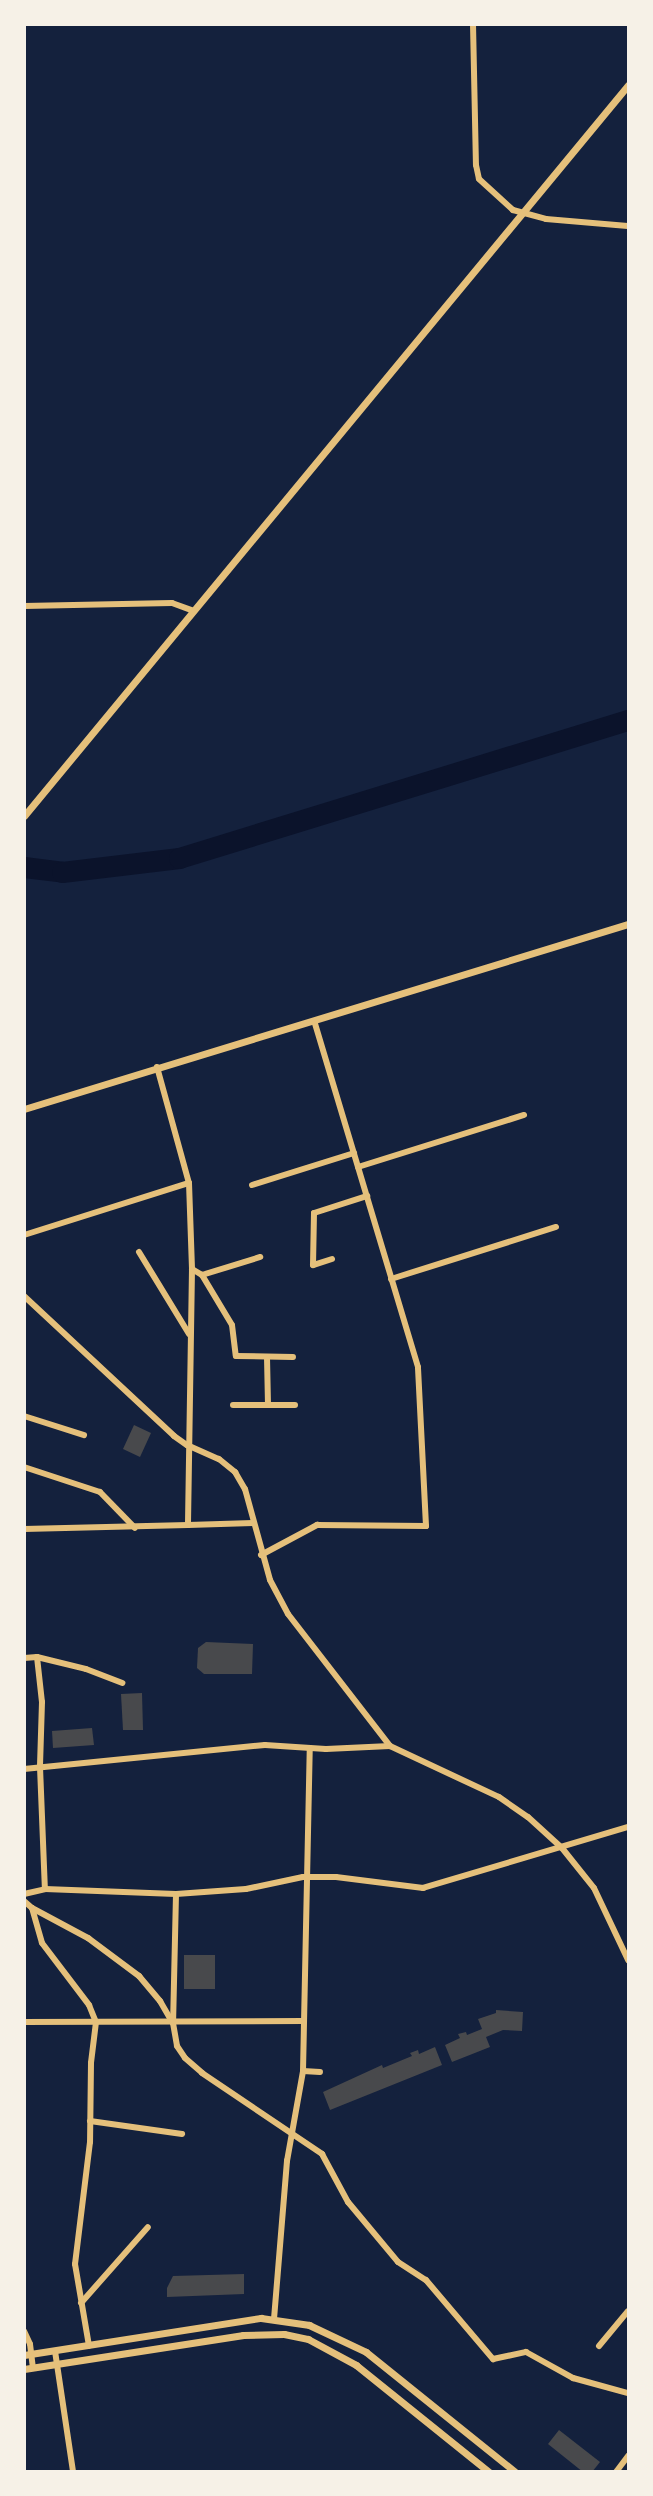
<!DOCTYPE html>
<style>
body{margin:0}
#map{position:relative;width:653px;height:2496px;overflow:hidden;background:#14213d;font-family:"DM Sans",sans-serif}
div>[style]{position:absolute}
.river>*{height:21px;margin:-10.5px;padding:0 10.5px;transform-origin:10.5px;border-radius:10.5px;background:#0b132b}
.building>*{inset:0;background:#48494c}
.minor>*{height:6px;margin:-3px;padding:0 3px;transform-origin:3px;border-radius:3px;background:#e5c07b}
.tertiary>*{height:7px;margin:-3.5px;padding:0 3.5px;transform-origin:3.5px;border-radius:3.5px;background:#e5c07b}
span{translate:-50% -50%;white-space:nowrap;text-align:center;line-height:1.15;-webkit-text-stroke:5px #f6f1e7;paint-order:stroke}
.frame{position:absolute;inset:0;border:26px solid #f6f1e7;pointer-events:none}
</style>
<div id="map">
<div class="river">
<div style="left:24px;top:867px;width:38px;rotate:7deg"></div>
<div style="left:62px;top:872px;width:118px;rotate:-6.8deg"></div>
<div style="left:179px;top:858px;width:470px;rotate:-17.1deg"></div>
</div>
<div class="building">
<div style="clip-path:polygon(134px 1425px,151px 1433px,140px 1457px,123px 1449px)"></div>
<div style="clip-path:polygon(206px 1642px,253px 1644px,252px 1674px,204px 1674px,197px 1668px,198px 1648px)"></div>
<div style="clip-path:polygon(142px 1693px,143px 1730px,123px 1730px,121px 1694px)"></div>
<div style="clip-path:polygon(92px 1728px,94px 1745px,53px 1748px,52px 1731px)"></div>
<div style="clip-path:polygon(184px 1955px,215px 1955px,215px 1989px,184px 1989px)"></div>
<div style="clip-path:polygon(496px 2010px,523px 2012px,522px 2031px,503px 2030px,486px 2037px,490px 2047px,452px 2062px,445px 2045px,460px 2038px,458px 2034px,466px 2032px,467px 2035px,482px 2029px,478px 2019px,496px 2013px)"></div>
<div style="clip-path:polygon(435px 2047px,442px 2065px,330px 2110px,323px 2092px,382px 2065px,383px 2068px,412px 2056px,410px 2053px,418px 2050px,419px 2054px)"></div>
<div style="clip-path:polygon(244px 2274px,244px 2294px,167px 2297px,167px 2288px,173px 2276px)"></div>
<div style="clip-path:polygon(559px 2430px,600px 2462px,592px 2472px,583px 2472px,548px 2444px)"></div>
</div>
<div class="minor">
<div style="left:473px;top:24px;width:141px;rotate:88.8deg"></div>
<div style="left:476px;top:165px;width:14px;rotate:78deg"></div>
<div style="left:479px;top:179px;width:46px;rotate:42.4deg"></div>
<div style="left:513px;top:210px;width:34px;rotate:15deg"></div>
<div style="left:546px;top:219px;width:82px;rotate:4.9deg"></div>
<div style="left:24px;top:606px;width:148px;rotate:-1.2deg"></div>
<div style="left:172px;top:603px;width:23px;rotate:20deg"></div>
<div style="left:157px;top:1067px;width:120px;rotate:74.6deg"></div>
<div style="left:189px;top:1183px;width:86px;rotate:88deg"></div>
<div style="left:192px;top:1269px;width:256px;rotate:90.9deg"></div>
<div style="left:188px;top:1525px;width:65px;rotate:-1.8deg"></div>
<div style="left:358px;top:1167px;width:174px;rotate:-17.4deg"></div>
<div style="left:252px;top:1185px;width:107px;rotate:-17.4deg"></div>
<div style="left:24px;top:1235px;width:173px;rotate:-17.5deg"></div>
<div style="left:139px;top:1252px;width:96px;rotate:58.6deg"></div>
<div style="left:332px;top:1259px;width:20px;rotate:162deg"></div>
<div style="left:313px;top:1265px;width:52px;rotate:-88.9deg"></div>
<div style="left:314px;top:1213px;width:56px;rotate:-17.8deg"></div>
<div style="left:192px;top:1269px;width:12px;rotate:31deg"></div>
<div style="left:202px;top:1275px;width:58px;rotate:59deg"></div>
<div style="left:232px;top:1325px;width:31px;rotate:83deg"></div>
<div style="left:236px;top:1356px;width:57px;rotate:1deg"></div>
<div style="left:202px;top:1275px;width:61px;rotate:-17.2deg"></div>
<div style="left:391px;top:1279px;width:173px;rotate:-17.5deg"></div>
<div style="left:24px;top:1296px;width:205px;rotate:43deg"></div>
<div style="left:174px;top:1436px;width:16px;rotate:35deg"></div>
<div style="left:187px;top:1445px;width:35px;rotate:24deg"></div>
<div style="left:219px;top:1459px;width:21px;rotate:39deg"></div>
<div style="left:235px;top:1472px;width:20px;rotate:60deg"></div>
<div style="left:245px;top:1489px;width:94px;rotate:74.6deg"></div>
<div style="left:270px;top:1580px;width:38px;rotate:62deg"></div>
<div style="left:288px;top:1614px;width:167px;rotate:52.3deg"></div>
<div style="left:390px;top:1746px;width:120px;rotate:25.1deg"></div>
<div style="left:499px;top:1797px;width:35px;rotate:35deg"></div>
<div style="left:528px;top:1817px;width:46px;rotate:42.4deg"></div>
<div style="left:562px;top:1848px;width:51px;rotate:51.3deg"></div>
<div style="left:594px;top:1888px;width:80px;rotate:64.7deg"></div>
<div style="left:267px;top:1357px;width:48px;rotate:88.8deg"></div>
<div style="left:233px;top:1405px;width:62px"></div>
<div style="left:24px;top:1416px;width:63px;rotate:17.6deg"></div>
<div style="left:24px;top:1467px;width:80px;rotate:18.2deg"></div>
<div style="left:100px;top:1492px;width:50px;rotate:45.8deg"></div>
<div style="left:24px;top:1529px;width:164px;rotate:-1.4deg"></div>
<div style="left:261px;top:1555px;width:64px;rotate:-28.2deg"></div>
<div style="left:317px;top:1525px;width:109px;rotate:0.5deg"></div>
<div style="left:426px;top:1526px;width:159px;rotate:-92.9deg"></div>
<div style="left:418px;top:1367px;width:361px;rotate:-106.7deg"></div>
<div style="left:37px;top:1657px;width:45px;rotate:83.7deg"></div>
<div style="left:42px;top:1702px;width:65px;rotate:91.8deg"></div>
<div style="left:40px;top:1767px;width:122px;rotate:87.7deg"></div>
<div style="left:24px;top:1658px;width:13px;rotate:-4deg"></div>
<div style="left:37px;top:1657px;width:50px;rotate:13.8deg"></div>
<div style="left:86px;top:1669px;width:39px;rotate:21deg"></div>
<div style="left:24px;top:1769px;width:242px;rotate:-5.7deg"></div>
<div style="left:265px;top:1745px;width:61px;rotate:3.8deg"></div>
<div style="left:326px;top:1749px;width:64px;rotate:-2.7deg"></div>
<div style="left:24px;top:1894px;width:22px;rotate:-13deg"></div>
<div style="left:45px;top:1889px;width:131px;rotate:2.2deg"></div>
<div style="left:176px;top:1894px;width:70px;rotate:-4.1deg"></div>
<div style="left:246px;top:1889px;width:58px;rotate:-11.9deg"></div>
<div style="left:303px;top:1877px;width:33px"></div>
<div style="left:336px;top:1877px;width:88px;rotate:7.2deg"></div>
<div style="left:423px;top:1888px;width:214px;rotate:-16.6deg"></div>
<div style="left:176px;top:1894px;width:129px;rotate:91.3deg"></div>
<div style="left:173px;top:2023px;width:23px;rotate:80deg"></div>
<div style="left:177px;top:2046px;width:14px;rotate:56deg"></div>
<div style="left:185px;top:2058px;width:23px;rotate:41deg"></div>
<div style="left:202px;top:2073px;width:145px;rotate:34deg"></div>
<div style="left:322px;top:2154px;width:55px;rotate:61.6deg"></div>
<div style="left:348px;top:2202px;width:78px;rotate:50.2deg"></div>
<div style="left:398px;top:2262px;width:33px;rotate:33deg"></div>
<div style="left:426px;top:2280px;width:104px;rotate:49.7deg"></div>
<div style="left:493px;top:2359px;width:34px;rotate:-12deg"></div>
<div style="left:526px;top:2352px;width:54px;rotate:29deg"></div>
<div style="left:573px;top:2378px;width:57px;rotate:15.3deg"></div>
<div style="left:24px;top:1901px;width:11px;rotate:41deg"></div>
<div style="left:32px;top:1908px;width:36px;rotate:74deg"></div>
<div style="left:42px;top:1943px;width:78px;rotate:52.8deg"></div>
<div style="left:89px;top:2005px;width:18px;rotate:68deg"></div>
<div style="left:96px;top:2022px;width:41px;rotate:97deg"></div>
<div style="left:91px;top:2063px;width:79px;rotate:90.7deg"></div>
<div style="left:90px;top:2142px;width:123px;rotate:97deg"></div>
<div style="left:75px;top:2264px;width:83px;rotate:80.3deg"></div>
<div style="left:32px;top:1908px;width:64px;rotate:28.2deg"></div>
<div style="left:88px;top:1938px;width:64px;rotate:36.7deg"></div>
<div style="left:139px;top:1976px;width:33px;rotate:50deg"></div>
<div style="left:160px;top:2001px;width:24px;rotate:60deg"></div>
<div style="left:24px;top:2022px;width:279px;rotate:-0.2deg"></div>
<div style="left:303px;top:2071px;width:17px;rotate:3deg"></div>
<div style="left:90px;top:2121px;width:93px;rotate:8deg"></div>
<div style="left:81px;top:2303px;width:101px;rotate:-48.6deg"></div>
<div style="left:274px;top:2319px;width:159px;rotate:-85.3deg"></div>
<div style="left:287px;top:2161px;width:91px;rotate:-79.9deg"></div>
<div style="left:303px;top:2071px;width:323px;rotate:-88.8deg"></div>
<div style="left:24px;top:2331px;width:14px;rotate:65deg"></div>
<div style="left:30px;top:2344px;width:24px;rotate:83deg"></div>
<div style="left:599px;top:2346px;width:45px;rotate:-50.4deg"></div>
<div style="left:55px;top:2351px;width:122px;rotate:81.5deg"></div>
<div style="left:616px;top:2472px;width:20px;rotate:-53deg"></div>
</div>
<div class="tertiary">
<div style="left:24px;top:816px;width:948px;rotate:-50.43deg"></div>
<div style="left:24px;top:1109px;width:632px;rotate:-17.03deg"></div>
<div style="left:24px;top:2355px;width:240px;rotate:-8.9deg"></div>
<div style="left:261px;top:2318px;width:49px;rotate:8.3deg"></div>
<div style="left:309px;top:2325px;width:63px;rotate:25.3deg"></div>
<div style="left:366px;top:2352px;width:191px;rotate:38.8deg"></div>
<div style="left:24px;top:2369px;width:222px;rotate:-8.8deg"></div>
<div style="left:243px;top:2335px;width:41px;rotate:-1.4deg"></div>
<div style="left:284px;top:2334px;width:25px;rotate:12deg"></div>
<div style="left:308px;top:2339px;width:55px;rotate:28.4deg"></div>
<div style="left:356px;top:2365px;width:171px;rotate:38.8deg"></div>
</div>
<div class="frame"></div>
</div>
